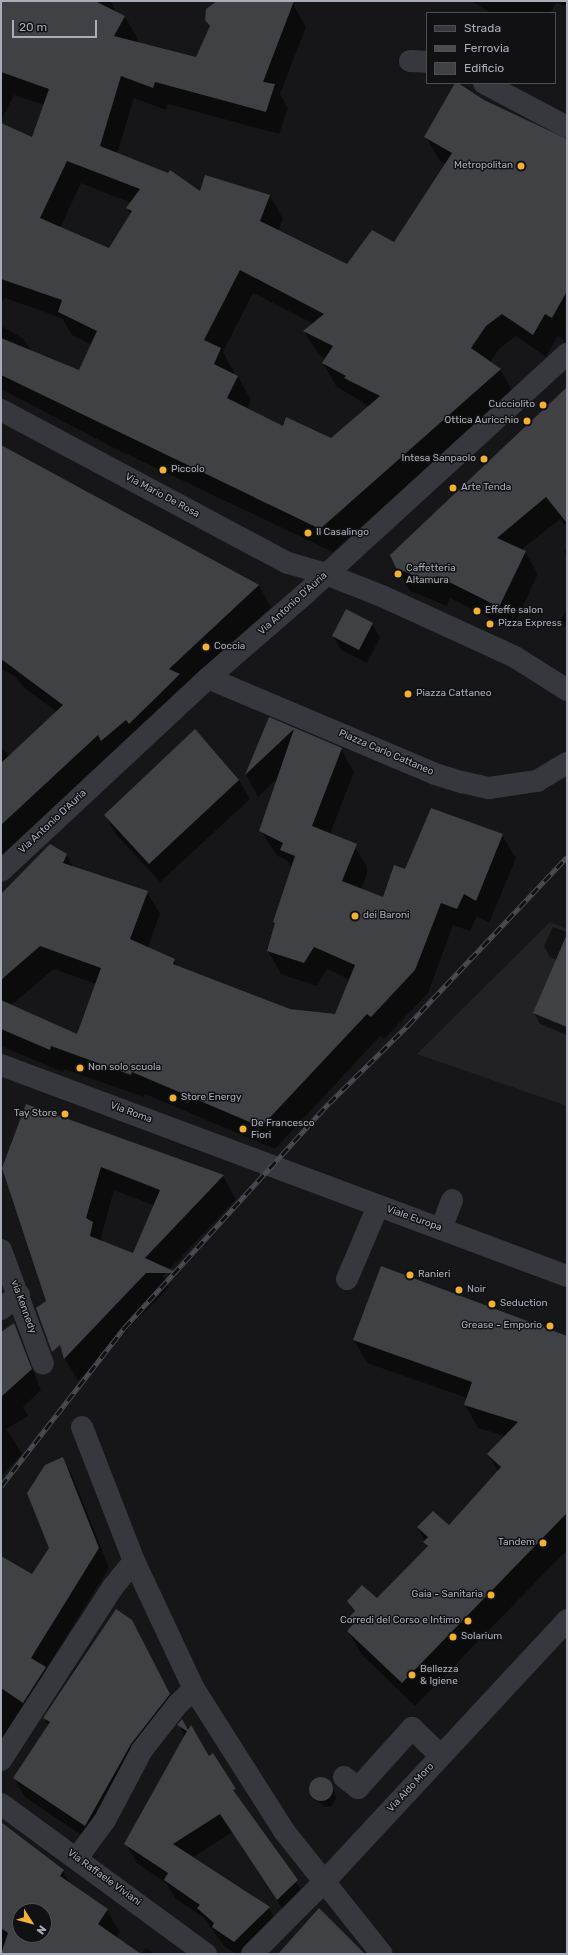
<!DOCTYPE html>
<style>
body{margin:0}
#map{position:relative;width:568px;height:1955px;overflow:hidden;background:#161618;font-family:Rubik,sans-serif}
div>[style]{position:absolute}
.built>*{inset:0;background:#222225}
.shadow>*{inset:0;background:#0007}
.building>*{inset:0;background:#404145}
.round{border-radius:50%}
.minor>*{height:22px;margin:-11px;padding:0 11px;transform-origin:11px;border-radius:11px;background:#37383d}
.rail>*{height:4.5px;margin-top:-2.25px;transform-origin:0;background:repeating-linear-gradient(90deg,#111113 0 9px,#4a4c52 0 18px);box-sizing:border-box;border-block:1px solid #4a4c52}
.dots>*{width:11px;height:11px;translate:-50% -50%;box-sizing:border-box;border:2px solid #111113;border-radius:50%}
span{translate:-50% -50%;white-space:nowrap;text-align:center;line-height:1.15;-webkit-text-stroke:3px #111113;paint-order:stroke}
.poi-label{font-size:10px;color:#a8adb8}
.right{translate:-100% -50%;text-align:right}
.left{translate:0 -50%;text-align:left}
.street-label{font-size:10px;color:#a8adb8}
.frame{position:absolute;inset:0;border:2px solid #a8adb8;pointer-events:none}
.legend{position:absolute;left:426px;top:12px;width:130px;height:72px;box-sizing:border-box;background:#111113;border:1px solid #4d4f55;margin:0;padding:5px 7px;list-style:none;font-size:12px;color:#a8adb8}
.legend li{display:flex;align-items:center;gap:8px;height:20px}
.legend b{width:20px;border:1px solid #4d4f55}
.north{position:absolute;left:12px;top:1903px;width:40px;height:40px;box-sizing:border-box;background:#111113;border:1px solid #4d4f55;border-radius:50%;rotate:126deg;font-size:11px;font-weight:700;line-height:16px;text-align:center;color:#a8adb8}
.north::after{content:'';display:block;margin:auto;width:14px;height:18px;background:#f2b134;clip-path:polygon(50% 0,100% 100%,50% 72%,0 100%)}
.scale{position:absolute;left:12px;top:20px;width:85px;height:18px;box-sizing:border-box;border:2px solid #a8adb8;border-top:0;padding-left:5px;font-size:12px;line-height:14px;white-space:nowrap;color:#a8adb8;-webkit-text-stroke:3px #111113;paint-order:stroke}
</style>
<div id="map">
<div class="built">
<div style="clip-path:polygon(550px 922px,567px 929px,567px 1106px,417px 1054px)"></div>
</div>
<div class="shadow">
<div style="clip-path:polygon(evenodd,1px 1px,111px 1px,116px 12px,125px 17px,138px 39px,136px 43px,197px 59px,210px 27px,206px 20px,219px 1px,285px 1px,293px 4px,306px 27px,280px 94px,288px 108px,279px 134px,168px 104px,166px 110px,134px 98px,117px 154px,200px 193px,206px 177px,270px 196px,283px 219px,278px 231px,348px 266px,394px 244px,446px 164px,439px 160px,426px 137px,456px 83px,484px 101px,567px 140px,565px 341px,558px 336px,546px 357px,516px 336px,499px 349px,490px 362px,500px 369px,513px 392px,333px 552px,114px 448px,1px 389px,1px 326px,24px 339px,31px 351px,79px 371px,92px 345px,72px 335px,62px 318px,5px 298px,1px 304px,1px 124px,33px 138px,44px 105px,14px 95px,1px 121px,1px 1px,81px 183px,131px 203px,127px 208px,131px 215px,110px 250px,60px 228px,81px 183px,1px 1px,253px 293px,314px 324px,305px 332px,318px 354px,326px 359px,323px 363px,336px 386px,370px 407px,331px 440px,283px 427px,247px 409px,251px 400px,238px 377px,233px 374px,234px 372px,223px 352px,253px 293px)"></div>
<div style="clip-path:polygon(471px 1px,567px 1px,567px 6px,556px 3px,550px 13px,491px 13px)"></div>
<div style="clip-path:polygon(567px 389px,567px 528px,560px 519px,521px 550px,525px 552px,538px 574px,512px 629px,450px 598px,447px 606px,410px 591px,391px 555px)"></div>
<div style="clip-path:polygon(1px 446px,259px 586px,271px 607px,1px 858px,1px 747px,11px 757px,57px 712px,22px 686px,16px 677px,1px 669px)"></div>
<div style="clip-path:polygon(567px 548px,567px 557px,564px 551px)"></div>
<div style="clip-path:polygon(567px 609px,567px 629px,561px 619px)"></div>
<div style="clip-path:polygon(372px 624px,380px 638px,367px 663px,341px 650px,333px 636px)"></div>
<div style="clip-path:polygon(evenodd,270px 719px,341px 749px,354px 772px,330px 834px,353px 844px,367px 866px,367px 875px,361px 889px,383px 899px,406px 870px,502px 835px,516px 858px,489px 923px,477px 916px,470px 931px,453px 925px,428px 993px,384px 1039px,380px 1036px,275px 1149px,145px 1094px,144px 1097px,64px 1069px,63px 1072px,1px 1046px,1px 912px,66px 854px,73px 867px,147px 892px,160px 914px,148px 947px,174px 960px,179px 968px,289px 1010px,336px 1015px,350px 980px,327px 969px,317px 986px,281px 974px,268px 951px,276px 925px,274px 922px,292px 868px,288px 861px,276px 855px,262px 832px,278px 778px,258px 797px,246px 775px,270px 719px,54px 969px,96px 984px,78px 1035px,11px 1005px,54px 969px)"></div>
<div style="clip-path:polygon(239px 780px,250px 799px,160px 882px,116px 834px,105px 815px)"></div>
<div style="clip-path:polygon(553px 927px,567px 932px,567px 1035px,540px 1024px,534px 1013px,557px 960px,550px 957px,544px 946px)"></div>
<div style="clip-path:polygon(evenodd,26px 1105px,223px 1176px,236px 1199px,163px 1276px,169px 1287px,78px 1381px,65px 1359px,3px 1168px,26px 1105px,114px 1190px,155px 1206px,134px 1255px,104px 1243px,101px 1237px,114px 1190px)"></div>
<div style="clip-path:polygon(12px 1326px,23px 1345px,41px 1390px,23px 1407px,28px 1416px,6px 1429px,22px 1454px,2px 1475px,1px 1333px)"></div>
<div style="clip-path:polygon(567px 1337px,567px 1550px,415px 1706px,362px 1655px,348px 1631px,354px 1625px,350px 1617px,355px 1613px,348px 1601px,377px 1599px,428px 1548px,418px 1527px,449px 1526px,498px 1471px,488px 1454px,505px 1436px,478px 1428px,465px 1405px,467px 1398px,367px 1363px,354px 1340px)"></div>
<div style="clip-path:polygon(62px 1459px,73px 1477px,109px 1568px,46px 1669px,56px 1687px,1px 1744px,1px 1557px,32px 1575px,50px 1548px)"></div>
<div style="clip-path:polygon(131px 1620px,180px 1714px,142px 1763px,96px 1845px,25px 1797px,14px 1778px,49px 1726px,44px 1718px)"></div>
<div style="clip-path:polygon(179px 1725px,188px 1731px,209px 1758px,213px 1755px,245px 1809px,308px 1900px,289px 1919px,232px 1832px,192px 1858px,269px 1908px,280px 1927px,252px 1954px,236px 1954px,224px 1946px,204px 1918px,176px 1899px,166px 1883px,137px 1863px,126px 1844px,185px 1737px)"></div>
<div style="clip-path:polygon(319px 1778px,329px 1781px,333px 1788px,336px 1798px,332px 1806px,326px 1807px,314px 1800px,310px 1793px,313px 1782px)"></div>
<div style="clip-path:polygon(evenodd,1px 1824px,63px 1871px,70px 1884px,107px 1910px,120px 1932px,116px 1938px,139px 1954px,1px 1954px,1px 1824px,20px 1911px,44px 1911px,44px 1935px,20px 1935px,20px 1911px)"></div>
<div style="clip-path:polygon(146px 1948px,154px 1954px,141px 1954px)"></div>
</div>
<div class="building">
<div style="clip-path:polygon(evenodd,1px 1px,95px 1px,125px 16px,114px 36px,196px 57px,210px 26px,205px 20px,206px 9px,217px 1px,294px 1px,263px 82px,275px 84px,266px 112px,155px 82px,153px 88px,121px 76px,100px 146px,168px 173px,170px 170px,200px 191px,205px 175px,270px 195px,260px 221px,347px 264px,372px 230px,394px 242px,452px 153px,424px 137px,455px 83px,458px 83px,484px 100px,567px 139px,567px 291px,552px 318px,545px 314px,533px 335px,502px 314px,486px 326px,471px 348px,501px 369px,320px 529px,1px 375px,1px 338px,79px 370px,97px 331px,58px 312px,62px 300px,1px 279px,1px 123px,32px 137px,49px 89px,1px 72px,1px 1px,67px 161px,140px 189px,126px 208px,132px 211px,109px 248px,40px 218px,67px 161px,1px 1px,240px 270px,324px 314px,303px 331px,333px 346px,322px 363px,346px 376px,344px 378px,380px 396px,331px 438px,286px 417px,283px 426px,227px 398px,238px 376px,214px 364px,221px 348px,204px 340px,240px 270px)"></div>
<div style="clip-path:polygon(567px 387px,567px 523px,546px 497px,497px 538px,526px 551px,499px 607px,437px 576px,434px 584px,396px 568px,390px 555px)"></div>
<div style="clip-path:polygon(1px 445px,259px 585px,169px 669px,180px 674px,129px 724px,126px 720px,101px 741px,98px 735px,1px 825px,1px 763px,63px 705px,1px 659px)"></div>
<div style="clip-path:polygon(346px 609px,373px 623px,359px 650px,332px 636px)"></div>
<div style="clip-path:polygon(269px 717px,342px 748px,312px 826px,357px 844px,342px 881px,383px 897px,394px 865px,405px 869px,431px 808px,503px 834px,476px 901px,464px 894px,457px 909px,441px 903px,415px 970px,371px 1017px,367px 1014px,261px 1127px,132px 1072px,131px 1075px,51px 1046px,50px 1050px,1px 1029px,1px 1000px,77px 1034px,101px 968px,40px 946px,1px 980px,1px 894px,50px 844px,67px 854px,63px 863px,148px 891px,130px 939px,175px 959px,173px 964px,290px 1009px,335px 1014px,355px 965px,314px 947px,304px 963px,267px 951px,275px 923px,273px 922px,295px 856px,280px 850px,283px 843px,259px 831px,294px 729px,245px 775px)"></div>
<div style="clip-path:polygon(195px 729px,239px 780px,149px 864px,104px 815px)"></div>
<div style="clip-path:polygon(567px 934px,567px 1027px,533px 1013px)"></div>
<div style="clip-path:polygon(evenodd,26px 1104px,224px 1175px,145px 1258px,178px 1273px,146px 1273px,64px 1359px,60px 1345px,52px 1352px,36px 1308px,46px 1301px,2px 1168px,26px 1104px,101px 1167px,160px 1190px,133px 1253px,90px 1236px,93px 1222px,86px 1218px,101px 1167px)"></div>
<div style="clip-path:polygon(381px 1266px,567px 1336px,567px 1513px,402px 1683px,347px 1631px,355px 1622px,349px 1617px,355px 1611px,347px 1601px,362px 1585px,377px 1598px,428px 1546px,423px 1542px,428px 1537px,417px 1527px,433px 1511px,449px 1525px,501px 1467px,487px 1454px,518px 1422px,464px 1405px,472px 1382px,353px 1340px)"></div>
<div style="clip-path:polygon(14px 1323px,32px 1369px,1px 1397px,1px 1332px)"></div>
<div style="clip-path:polygon(63px 1457px,99px 1548px,31px 1658px,46px 1667px,23px 1703px,1px 1688px,1px 1556px,32px 1574px,49px 1548px,27px 1493px,45px 1465px)"></div>
<div style="clip-path:polygon(116px 1609px,132px 1620px,170px 1694px,131px 1744px,85px 1826px,13px 1778px,50px 1722px,43px 1718px)"></div>
<div style="clip-path:polygon(182px 1719px,188px 1730px,191px 1725px,209px 1756px,213px 1753px,236px 1789px,233px 1790px,298px 1880px,277px 1900px,220px 1814px,173px 1844px,270px 1907px,234px 1942px,212px 1927px,214px 1923px,197px 1908px,200px 1905px,164px 1880px,168px 1873px,124px 1844px,187px 1731px,177px 1725px)"></div>
<div class="round" style="left:309px;top:1777px;width:24px;height:24px"></div>
<div style="clip-path:polygon(evenodd,1px 1822px,64px 1870px,60px 1876px,108px 1909px,98px 1924px,141px 1954px,1px 1954px,8px 1933px,1px 1928px,1px 1822px,20px 1911px,44px 1911px,44px 1935px,20px 1935px,20px 1911px)"></div>
<div style="clip-path:polygon(319px 1908px,365px 1954px,278px 1954px)"></div>
</div>
<div class="minor">
<div style="left:410px;top:61px;width:17px;rotate:3deg"></div>
<div style="left:484px;top:83px;width:94px;rotate:27.9deg"></div>
<div style="left:1px;top:410px;width:325px;rotate:28.1deg"></div>
<div style="left:288px;top:563px;width:40px;rotate:16deg"></div>
<div style="left:326px;top:574px;width:62px;rotate:21.6deg"></div>
<div style="left:384px;top:597px;width:144px;rotate:24.6deg"></div>
<div style="left:515px;top:657px;width:62px;rotate:32.4deg"></div>
<div style="left:208px;top:678px;width:246px;rotate:22.9deg"></div>
<div style="left:435px;top:774px;width:28px;rotate:17deg"></div>
<div style="left:462px;top:782px;width:28px;rotate:13deg"></div>
<div style="left:489px;top:788px;width:49px;rotate:-8.3deg"></div>
<div style="left:537px;top:781px;width:35px;rotate:-31deg"></div>
<div style="left:1px;top:871px;width:283px;rotate:-43deg"></div>
<div style="left:208px;top:678px;width:130px;rotate:-40.9deg"></div>
<div style="left:306px;top:593px;width:354px;rotate:-42.5deg"></div>
<div style="left:1px;top:1065px;width:604px;rotate:20.45deg"></div>
<div style="left:441px;top:1229px;width:31px;rotate:-69deg"></div>
<div style="left:1px;top:1250px;width:121px;rotate:69.8deg"></div>
<div style="left:347px;top:1279px;width:79px;rotate:-67deg"></div>
<div style="left:1px;top:1309px;width:23px;rotate:-38deg"></div>
<div style="left:82px;top:1427px;width:144px;rotate:68.8deg"></div>
<div style="left:134px;top:1561px;width:141px;rotate:64.9deg"></div>
<div style="left:194px;top:1689px;width:168px;rotate:57.6deg"></div>
<div style="left:284px;top:1831px;width:157px;rotate:51.5deg"></div>
<div style="left:1px;top:1760px;width:206px;rotate:-57.1deg"></div>
<div style="left:113px;top:1587px;width:33px;rotate:-51deg"></div>
<div style="left:344px;top:1777px;width:18px;rotate:38deg"></div>
<div style="left:358px;top:1788px;width:81px;rotate:-48deg"></div>
<div style="left:412px;top:1728px;width:40px;rotate:44deg"></div>
<div style="left:1px;top:1804px;width:254px;rotate:36.2deg"></div>
<div style="left:77px;top:1858px;width:47px;rotate:-53.6deg"></div>
<div style="left:105px;top:1820px;width:79px;rotate:-62.1deg"></div>
<div style="left:142px;top:1750px;width:58px;rotate:-52deg"></div>
<div style="left:178px;top:1704px;width:22px;rotate:-43deg"></div>
<div style="left:252px;top:1954px;width:100px;rotate:-45deg"></div>
<div style="left:323px;top:1883px;width:359px;rotate:-47.1deg"></div>
</div>
<div class="rail">
<div style="left:1px;top:1486px;width:200px;rotate:-52.1deg"></div>
<div style="left:124px;top:1328px;width:304px;rotate:-47.7deg"></div>
<div style="left:329px;top:1103px;width:111px;rotate:-44.6deg"></div>
<div style="left:408px;top:1025px;width:231px;rotate:-46.6deg"></div>
</div>
<div class="dots">
<div style="left:521px;top:166px;background:#f2b134"></div>
<div style="left:543px;top:405px;background:#f2b134"></div>
<div style="left:527px;top:421px;background:#f2b134"></div>
<div style="left:484px;top:459px;background:#f2b134"></div>
<div style="left:163px;top:470px;background:#f2b134"></div>
<div style="left:453px;top:488px;background:#f2b134"></div>
<div style="left:308px;top:533px;background:#f2b134"></div>
<div style="left:398px;top:574px;background:#f2b134"></div>
<div style="left:477px;top:611px;background:#f2b134"></div>
<div style="left:490px;top:624px;background:#f2b134"></div>
<div style="left:206px;top:647px;background:#f2b134"></div>
<div style="left:408px;top:694px;background:#f2b134"></div>
<div style="left:355px;top:916px;background:#f2b134"></div>
<div style="left:80px;top:1068px;background:#f2b134"></div>
<div style="left:173px;top:1098px;background:#f2b134"></div>
<div style="left:65px;top:1114px;background:#f2b134"></div>
<div style="left:243px;top:1129px;background:#f2b134"></div>
<div style="left:410px;top:1275px;background:#f2b134"></div>
<div style="left:459px;top:1290px;background:#f2b134"></div>
<div style="left:492px;top:1304px;background:#f2b134"></div>
<div style="left:550px;top:1326px;background:#f2b134"></div>
<div style="left:543px;top:1543px;background:#f2b134"></div>
<div style="left:491px;top:1595px;background:#f2b134"></div>
<div style="left:468px;top:1621px;background:#f2b134"></div>
<div style="left:453px;top:1637px;background:#f2b134"></div>
<div style="left:412px;top:1675px;background:#f2b134"></div>
</div>
<div class="poi-label">
<span class="right" style="left:513px;top:166px">Metropolitan</span>
<span class="right" style="left:535px;top:405px">Cucciolito</span>
<span class="right" style="left:519px;top:421px">Ottica Auricchio</span>
<span class="right" style="left:476px;top:459px">Intesa Sanpaolo</span>
<span class="left" style="left:171px;top:470px">Piccolo</span>
<span class="left" style="left:461px;top:488px">Arte Tenda</span>
<span class="left" style="left:316px;top:533px">Il Casalingo</span>
<span class="left" style="left:406px;top:574px">Caffetteria<br>Altamura</span>
<span class="left" style="left:485px;top:611px">Effeffe salon</span>
<span class="left" style="left:498px;top:624px">Pizza Express</span>
<span class="left" style="left:214px;top:647px">Coccia</span>
<span class="left" style="left:416px;top:694px">Piazza Cattaneo</span>
<span class="left" style="left:363px;top:916px">dei Baroni</span>
<span class="left" style="left:88px;top:1068px">Non solo scuola</span>
<span class="left" style="left:181px;top:1098px">Store Energy</span>
<span class="right" style="left:57px;top:1114px">Tay Store</span>
<span class="left" style="left:251px;top:1129px">De Francesco<br>Fiori</span>
<span class="left" style="left:418px;top:1275px">Ranieri</span>
<span class="left" style="left:467px;top:1290px">Noir</span>
<span class="left" style="left:500px;top:1304px">Seduction</span>
<span class="right" style="left:542px;top:1326px">Grease - Emporio</span>
<span class="right" style="left:535px;top:1543px">Tandem</span>
<span class="right" style="left:483px;top:1595px">Gaia - Sanitaria</span>
<span class="right" style="left:460px;top:1621px">Corredi del Corso e Intimo</span>
<span class="left" style="left:461px;top:1637px">Solarium</span>
<span class="left" style="left:420px;top:1675px">Bellezza<br>&amp; Igiene</span>
</div>
<div class="street-label">
<span style="left:162px;top:496px;rotate:28deg">Via Mario De Rosa</span>
<span style="left:293px;top:604px;rotate:-42deg">Via Antonio D'Auria</span>
<span style="left:386px;top:753px;rotate:23deg">Piazza Carlo Cattaneo</span>
<span style="left:53px;top:822px;rotate:-43deg">Via Antonio D'Auria</span>
<span style="left:131px;top:1113px;rotate:20deg">Via Roma</span>
<span style="left:414px;top:1219px;rotate:20deg">Viale Europa</span>
<span style="left:23px;top:1307px;rotate:70deg">via Kennedy</span>
<span style="left:411px;top:1788px;rotate:-47deg">Via Aldo Moro</span>
<span style="left:104px;top:1878px;rotate:36deg">Via Raffaele Viviani</span>
</div>
<div class="frame"></div>
<ul class="legend">
<li><b style="height:5px;background:#37383d"></b>Strada</li>
<li><b style="height:5px;background:#4a4c52"></b>Ferrovia</li>
<li><b style="height:11px;background:#404145"></b>Edificio</li>
</ul>
<div class="north">N</div>
<div class="scale">20 m</div>
</div>
